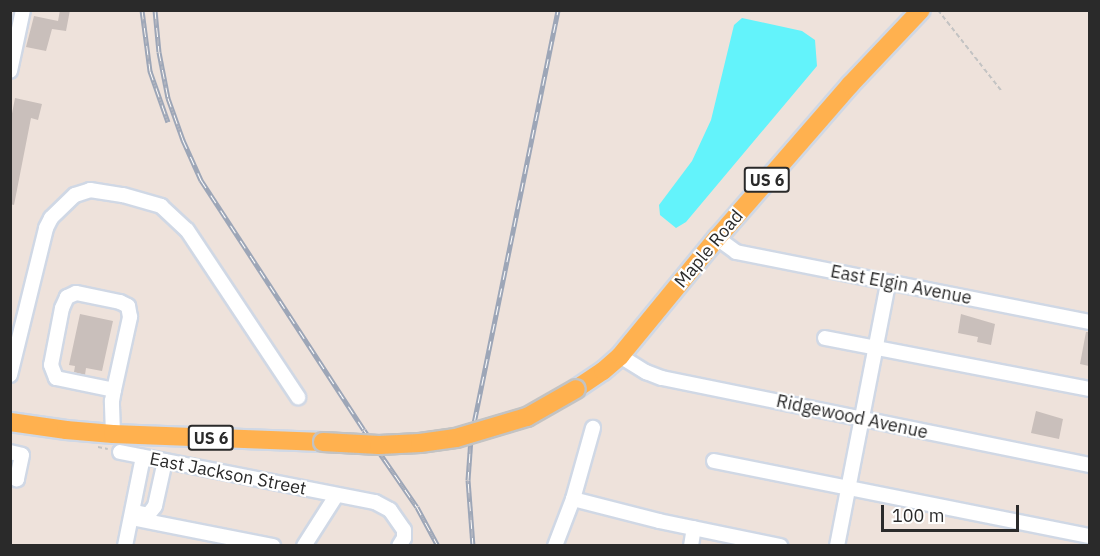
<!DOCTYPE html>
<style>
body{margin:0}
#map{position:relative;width:1100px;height:556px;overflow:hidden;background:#eee2db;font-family:"IBM Plex Sans",sans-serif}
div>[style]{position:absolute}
.water>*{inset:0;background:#63f3fb}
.building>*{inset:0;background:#c9bfbb}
.path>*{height:1.5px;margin-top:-0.75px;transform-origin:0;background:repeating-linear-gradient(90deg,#c3c3c3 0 4.5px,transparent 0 7.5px)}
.roads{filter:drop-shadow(2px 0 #d0d8e5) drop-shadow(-2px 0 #d0d8e5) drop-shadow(0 2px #d0d8e5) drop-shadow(0 -2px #d0d8e5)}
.minor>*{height:14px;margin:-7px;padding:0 7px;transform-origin:7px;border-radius:7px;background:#fff}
.major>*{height:18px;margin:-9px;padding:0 9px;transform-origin:9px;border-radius:9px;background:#ffb14f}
.rail>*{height:5px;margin-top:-2.5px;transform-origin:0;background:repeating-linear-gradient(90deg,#fff 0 9px,#9da6b7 0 18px);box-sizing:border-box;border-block:2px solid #9da6b7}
.bridges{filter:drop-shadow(2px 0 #c3c3c3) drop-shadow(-2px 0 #c3c3c3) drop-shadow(0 2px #c3c3c3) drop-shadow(0 -2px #c3c3c3)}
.major-bridge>*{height:18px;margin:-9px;padding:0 9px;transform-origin:9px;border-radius:9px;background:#ffb14f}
span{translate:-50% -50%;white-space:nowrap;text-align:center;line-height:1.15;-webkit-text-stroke:4.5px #fff;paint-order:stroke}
.shield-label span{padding:2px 4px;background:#fff;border:2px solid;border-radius:4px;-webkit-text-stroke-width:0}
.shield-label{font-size:16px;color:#2a2a2a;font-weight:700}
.street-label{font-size:18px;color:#2a2a2a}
.frame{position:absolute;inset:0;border:12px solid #2a2a2a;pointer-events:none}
.scale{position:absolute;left:881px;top:505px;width:138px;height:27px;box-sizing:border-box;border:3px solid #2a2a2a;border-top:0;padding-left:8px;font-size:18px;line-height:21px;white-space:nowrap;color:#2a2a2a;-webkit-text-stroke:4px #fff;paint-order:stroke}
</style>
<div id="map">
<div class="water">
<div style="clip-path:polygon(742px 18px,802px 31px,815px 40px,817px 66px,686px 222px,676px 228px,660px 215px,659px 205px,692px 161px,711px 120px,734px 25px)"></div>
</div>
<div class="building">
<div style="clip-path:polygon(60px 10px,70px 10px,66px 31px,52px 29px,46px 51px,26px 47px,34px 16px,58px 21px)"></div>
<div style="clip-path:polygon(15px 98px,42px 104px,38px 120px,31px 118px,14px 205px,10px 204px,10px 124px)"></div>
<div style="clip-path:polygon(80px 314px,113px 321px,102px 371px,86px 368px,85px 375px,74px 372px,75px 366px,69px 365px)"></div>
<div style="clip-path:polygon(961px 314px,995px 324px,991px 345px,977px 342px,978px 337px,958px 333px)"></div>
<div style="clip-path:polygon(1086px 332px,1089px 332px,1089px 366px,1080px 364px)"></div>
<div style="clip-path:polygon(1036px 411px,1063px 419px,1059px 439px,1031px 433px)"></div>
</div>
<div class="path">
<div style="left:938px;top:10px;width:102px;rotate:51.8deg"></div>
<div style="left:98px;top:447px;width:10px;rotate:11deg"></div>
</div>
<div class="roads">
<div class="minor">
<div style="left:10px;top:71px;width:62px;rotate:-78deg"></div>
<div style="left:717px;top:238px;width:24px;rotate:36deg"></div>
<div style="left:736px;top:252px;width:361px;rotate:11.2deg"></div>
<div style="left:825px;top:338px;width:270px;rotate:10.9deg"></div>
<div style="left:620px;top:356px;width:31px;rotate:32deg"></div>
<div style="left:646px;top:372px;width:17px;rotate:21deg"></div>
<div style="left:662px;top:378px;width:437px;rotate:11.5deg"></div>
<div style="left:10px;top:375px;width:151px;rotate:-76.2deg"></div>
<div style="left:46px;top:228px;width:11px;rotate:-63deg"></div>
<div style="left:51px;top:218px;width:33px;rotate:-44deg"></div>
<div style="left:75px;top:195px;width:16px;rotate:-18deg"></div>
<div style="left:90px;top:190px;width:33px;rotate:9deg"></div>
<div style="left:123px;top:195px;width:40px;rotate:16deg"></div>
<div style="left:161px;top:206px;width:35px;rotate:43deg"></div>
<div style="left:187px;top:230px;width:201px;rotate:56.4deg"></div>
<div style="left:113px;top:434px;width:33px;rotate:-92deg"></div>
<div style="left:112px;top:401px;width:11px;rotate:-80deg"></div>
<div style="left:114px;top:390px;width:75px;rotate:-77.6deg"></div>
<div style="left:130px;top:317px;width:11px;rotate:-100deg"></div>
<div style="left:128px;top:306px;width:9px;rotate:-153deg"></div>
<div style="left:120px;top:302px;width:45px;rotate:-168.4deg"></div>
<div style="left:76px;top:293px;width:10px;rotate:156deg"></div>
<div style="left:67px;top:297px;width:12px;rotate:114deg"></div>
<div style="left:62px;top:308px;width:58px;rotate:100.9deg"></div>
<div style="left:51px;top:365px;width:14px;rotate:69deg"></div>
<div style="left:56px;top:378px;width:59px;rotate:11.7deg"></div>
<div style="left:10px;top:452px;width:12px;rotate:14deg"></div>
<div style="left:22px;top:455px;width:25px;rotate:102deg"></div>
<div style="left:17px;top:479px;width:7px;rotate:-164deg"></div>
<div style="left:120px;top:452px;width:260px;rotate:11.1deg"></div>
<div style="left:375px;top:502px;width:17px;rotate:28deg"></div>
<div style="left:390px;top:510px;width:24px;rotate:55deg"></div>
<div style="left:404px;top:530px;width:8px;rotate:90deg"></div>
<div style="left:404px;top:538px;width:9px;rotate:122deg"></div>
<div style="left:714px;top:461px;width:383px;rotate:11.3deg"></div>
<div style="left:573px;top:499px;width:89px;rotate:14.3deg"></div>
<div style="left:659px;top:521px;width:124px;rotate:11.7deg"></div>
<div style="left:135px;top:512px;width:13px;rotate:13deg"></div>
<div style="left:148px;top:515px;width:11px;rotate:-52deg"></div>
<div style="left:155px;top:506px;width:46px;rotate:-77.5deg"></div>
<div style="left:131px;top:518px;width:145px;rotate:11.2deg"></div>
<div style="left:125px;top:546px;width:91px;rotate:-78.6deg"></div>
<div style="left:304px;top:546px;width:59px;rotate:-57.4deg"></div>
<div style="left:555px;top:546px;width:50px;rotate:-69deg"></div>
<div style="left:573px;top:499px;width:74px;rotate:-74.3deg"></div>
<div style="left:691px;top:546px;width:18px;rotate:-81deg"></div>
<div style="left:837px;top:546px;width:268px;rotate:-79deg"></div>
</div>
<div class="major">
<div style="left:576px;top:389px;width:32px;rotate:-34deg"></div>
<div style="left:603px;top:371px;width:23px;rotate:-41deg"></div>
<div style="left:620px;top:356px;width:153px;rotate:-50.6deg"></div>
<div style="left:717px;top:238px;width:203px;rotate:-49deg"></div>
<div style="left:850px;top:85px;width:103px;rotate:-46.6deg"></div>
<div style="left:10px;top:422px;width:57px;rotate:8.1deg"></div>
<div style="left:66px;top:430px;width:47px;rotate:4.9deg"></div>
<div style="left:113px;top:434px;width:210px;rotate:2.2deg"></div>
</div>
</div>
<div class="rail">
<div style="left:142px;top:10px;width:62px;rotate:82.5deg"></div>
<div style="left:150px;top:71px;width:54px;rotate:70.6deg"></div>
<div style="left:155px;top:10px;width:42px;rotate:84.6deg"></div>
<div style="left:159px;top:52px;width:47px;rotate:78.9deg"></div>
<div style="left:168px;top:98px;width:45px;rotate:70.3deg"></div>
<div style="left:183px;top:140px;width:44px;rotate:65.8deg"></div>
<div style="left:201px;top:180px;width:298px;rotate:56.9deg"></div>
<div style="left:364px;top:430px;width:93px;rotate:55.5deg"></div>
<div style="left:417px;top:507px;width:44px;rotate:61.7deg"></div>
<div style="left:473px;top:546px;width:66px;rotate:-94.3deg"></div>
<div style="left:468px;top:480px;width:42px;rotate:-85.9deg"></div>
<div style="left:471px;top:438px;width:437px;rotate:-78.5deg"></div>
</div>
<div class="bridges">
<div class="major-bridge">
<div style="left:323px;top:442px;width:56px;rotate:3.1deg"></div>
<div style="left:379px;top:445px;width:41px;rotate:-2.8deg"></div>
<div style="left:420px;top:443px;width:36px;rotate:-8deg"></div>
<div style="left:456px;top:438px;width:74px;rotate:-16.5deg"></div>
<div style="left:527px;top:417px;width:56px;rotate:-29.7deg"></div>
</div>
</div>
<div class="shield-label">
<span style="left:767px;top:180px">US 6</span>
<span style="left:211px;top:438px">US 6</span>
</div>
<div class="street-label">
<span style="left:709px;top:249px;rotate:-50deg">Maple Road</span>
<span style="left:901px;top:285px;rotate:11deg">East Elgin Avenue</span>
<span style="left:852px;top:417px;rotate:12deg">Ridgewood Avenue</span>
<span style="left:228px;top:474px;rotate:11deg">East Jackson Street</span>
</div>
<div class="frame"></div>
<div class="scale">100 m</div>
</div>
